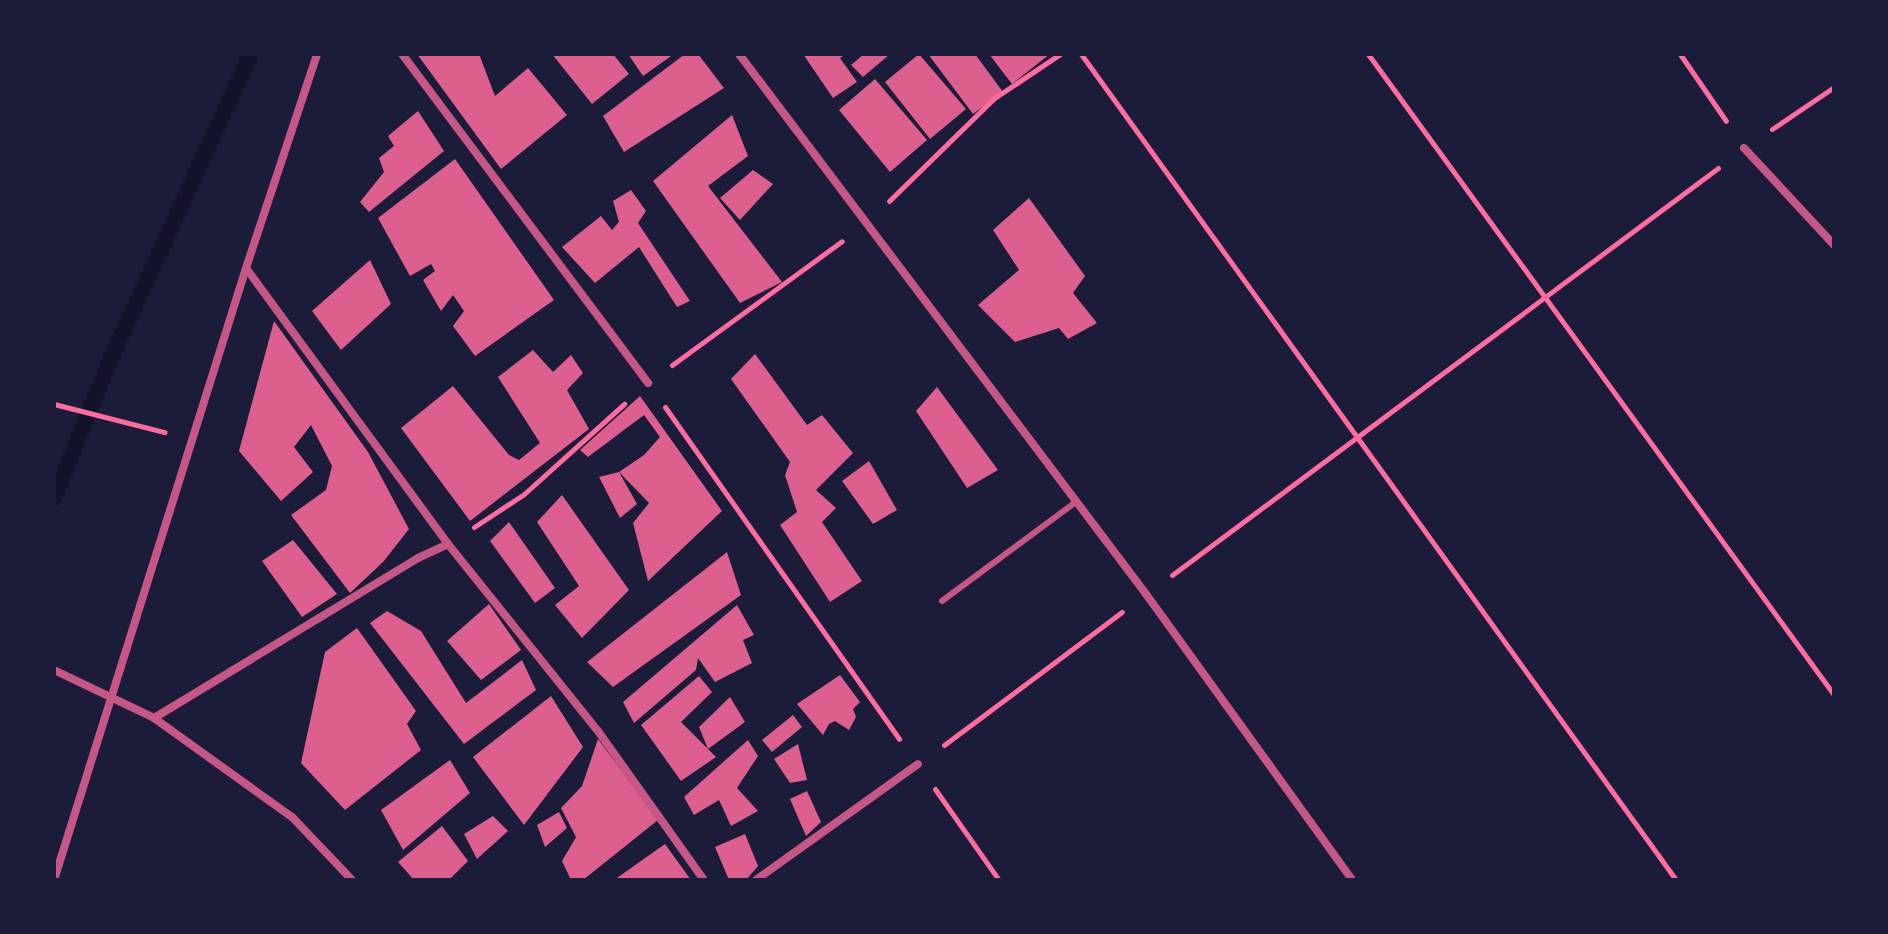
<!DOCTYPE html>
<style>
body{margin:0}
#map{position:relative;width:1888px;height:934px;overflow:hidden;background:#1b1b3a;font-family:"Public Sans",sans-serif}
div>[style]{position:absolute}
.stream>*{height:16px;margin:-8px;padding:0 8px;transform-origin:8px;border-radius:8px;background:#12122b}
.building>*{inset:0;background:#dd5f8e}
.path>*{height:5px;margin:-2.5px;padding:0 2.5px;transform-origin:2.5px;border-radius:2.5px;background:#ff6b9d}
.service>*{height:6px;margin:-3px;padding:0 3px;transform-origin:3px;border-radius:3px;background:#c65784}
.minor>*{height:8px;margin:-4px;padding:0 4px;transform-origin:4px;border-radius:4px;background:#c65784}
span{translate:-50% -50%;white-space:nowrap;text-align:center;line-height:1.15;-webkit-text-stroke:6px #1b1b3a;paint-order:stroke}
.frame{position:absolute;inset:0;border:56px solid #1b1b3a;pointer-events:none}
</style>
<div id="map">
<div class="stream">
<div style="left:54px;top:498px;width:151px;rotate:-67.8deg"></div>
<div style="left:111px;top:358px;width:335px;rotate:-65.3deg"></div>
</div>
<div class="building">
<div style="clip-path:polygon(417px 54px,479px 54px,495px 96px,528px 68px,567px 115px,501px 169px)"></div>
<div style="clip-path:polygon(552px 54px,613px 54px,629px 74px,592px 104px)"></div>
<div style="clip-path:polygon(628px 54px,674px 54px,643px 76px)"></div>
<div style="clip-path:polygon(685px 54px,698px 54px,724px 88px,624px 152px,603px 116px)"></div>
<div style="clip-path:polygon(803px 54px,846px 54px,840px 58px,857px 82px,833px 98px)"></div>
<div style="clip-path:polygon(864px 54px,890px 54px,863px 77px,851px 65px)"></div>
<div style="clip-path:polygon(919px 54px,966px 109px,930px 139px,885px 82px)"></div>
<div style="clip-path:polygon(928px 54px,975px 54px,1003px 92px,973px 114px)"></div>
<div style="clip-path:polygon(989px 54px,1050px 54px,1012px 84px)"></div>
<div style="clip-path:polygon(875px 79px,927px 140px,890px 172px,839px 110px)"></div>
<div style="clip-path:polygon(418px 111px,444px 151px,369px 212px,360px 202px,384px 172px,379px 158px,394px 146px,388px 136px)"></div>
<div style="clip-path:polygon(732px 115px,748px 156px,708px 186px,782px 282px,740px 303px,653px 181px)"></div>
<div style="clip-path:polygon(455px 159px,554px 300px,475px 356px,453px 326px,464px 311px,453px 295px,441px 311px,423px 280px,435px 271px,431px 264px,410px 276px,378px 218px)"></div>
<div style="clip-path:polygon(753px 170px,773px 184px,740px 220px,720px 198px)"></div>
<div style="clip-path:polygon(631px 190px,646px 211px,638px 223px,690px 301px,677px 307px,639px 247px,595px 283px,562px 247px,601px 216px,612px 230px,619px 222px,613px 201px)"></div>
<div style="clip-path:polygon(1029px 198px,1085px 276px,1073px 293px,1097px 323px,1068px 339px,1059px 328px,1015px 342px,978px 305px,1019px 270px,993px 230px)"></div>
<div style="clip-path:polygon(370px 260px,391px 304px,341px 350px,312px 311px)"></div>
<div style="clip-path:polygon(274px 321px,368px 452px,409px 529px,383px 562px,350px 593px,291px 515px,326px 490px,332px 466px,311px 425px,294px 447px,313px 472px,281px 501px,239px 451px)"></div>
<div style="clip-path:polygon(533px 350px,553px 372px,571px 355px,583px 373px,567px 390px,589px 429px,470px 521px,401px 428px,453px 386px,509px 455px,519px 460px,540px 443px,498px 377px)"></div>
<div style="clip-path:polygon(755px 354px,807px 425px,822px 415px,853px 453px,816px 490px,836px 508px,822px 522px,862px 581px,830px 602px,780px 525px,797px 512px,785px 475px,790px 462px,731px 379px)"></div>
<div style="clip-path:polygon(937px 387px,998px 470px,967px 488px,916px 411px)"></div>
<div style="clip-path:polygon(640px 396px,722px 511px,648px 581px,633px 523px,649px 503px,619px 472px,637px 504px,620px 518px,599px 477px,619px 472px,644px 455px,660px 437px,644px 415px,588px 457px,580px 450px)"></div>
<div style="clip-path:polygon(869px 461px,897px 510px,873px 524px,842px 481px)"></div>
<div style="clip-path:polygon(562px 495px,629px 590px,582px 638px,555px 605px,579px 586px,537px 522px)"></div>
<div style="clip-path:polygon(509px 522px,555px 588px,535px 603px,490px 541px)"></div>
<div style="clip-path:polygon(293px 540px,337px 594px,302px 617px,262px 561px)"></div>
<div style="clip-path:polygon(727px 552px,741px 595px,613px 687px,587px 662px)"></div>
<div style="clip-path:polygon(489px 604px,521px 650px,481px 680px,447px 641px)"></div>
<div style="clip-path:polygon(737px 605px,754px 635px,743px 640px,752px 663px,715px 682px,698px 658px,696px 670px,634px 723px,623px 702px)"></div>
<div style="clip-path:polygon(387px 611px,421px 631px,466px 703px,522px 660px,536px 690px,464px 744px,370px 623px)"></div>
<div style="clip-path:polygon(357px 628px,416px 711px,407px 724px,421px 750px,345px 810px,301px 763px,325px 652px)"></div>
<div style="clip-path:polygon(840px 675px,860px 702px,853px 709px,856px 717px,849px 730px,835px 721px,829px 724px,823px 735px,797px 704px)"></div>
<div style="clip-path:polygon(699px 676px,712px 692px,681px 722px,716px 757px,681px 781px,641px 725px)"></div>
<div style="clip-path:polygon(551px 696px,583px 747px,524px 825px,473px 757px)"></div>
<div style="clip-path:polygon(730px 697px,745px 722px,708px 749px,699px 727px)"></div>
<div style="clip-path:polygon(793px 715px,802px 727px,772px 752px,762px 740px)"></div>
<div style="clip-path:polygon(598px 739px,658px 820px,583px 880px,571px 880px,562px 861px,576px 837px,561px 808px,582px 786px)"></div>
<div style="clip-path:polygon(748px 740px,758px 756px,737px 788px,758px 811px,731px 826px,719px 800px,694px 815px,684px 797px)"></div>
<div style="clip-path:polygon(798px 744px,807px 780px,790px 783px,774px 759px)"></div>
<div style="clip-path:polygon(450px 760px,470px 793px,403px 850px,381px 810px)"></div>
<div style="clip-path:polygon(807px 791px,821px 822px,806px 836px,790px 799px)"></div>
<div style="clip-path:polygon(559px 812px,567px 828px,545px 847px,537px 825px)"></div>
<div style="clip-path:polygon(493px 816px,508px 831px,477px 859px,464px 834px)"></div>
<div style="clip-path:polygon(442px 826px,468px 861px,449px 880px,414px 880px,398px 862px)"></div>
<div style="clip-path:polygon(745px 834px,758px 866px,746px 880px,729px 880px,715px 847px)"></div>
<div style="clip-path:polygon(665px 844px,691px 880px,614px 880px)"></div>
</div>
<div class="path">
<div style="left:1081px;top:54px;width:1018px;rotate:54.23deg"></div>
<div style="left:1368px;top:54px;width:792px;rotate:53.98deg"></div>
<div style="left:1680px;top:54px;width:81px;rotate:55.5deg"></div>
<div style="left:1772px;top:129px;width:75px;rotate:-34.1deg"></div>
<div style="left:889px;top:201px;width:146px;rotate:-44.4deg"></div>
<div style="left:993px;top:99px;width:81px;rotate:-33.9deg"></div>
<div style="left:672px;top:365px;width:210px;rotate:-36.1deg"></div>
<div style="left:54px;top:404px;width:114px;rotate:14.3deg"></div>
<div style="left:665px;top:407px;width:406px;rotate:54.8deg"></div>
<div style="left:474px;top:527px;width:60px;rotate:-33.4deg"></div>
<div style="left:524px;top:494px;width:135px;rotate:-42deg"></div>
<div style="left:1172px;top:575px;width:681px;rotate:-36.7deg"></div>
<div style="left:944px;top:745px;width:222px;rotate:-36.8deg"></div>
<div style="left:935px;top:789px;width:111px;rotate:54.9deg"></div>
</div>
<div class="service">
<div style="left:942px;top:601px;width:167px;rotate:-36.5deg"></div>
</div>
<div class="minor">
<div style="left:402px;top:54px;width:411px;rotate:53.2deg"></div>
<div style="left:739px;top:54px;width:676px;rotate:52.99deg"></div>
<div style="left:1146px;top:594px;width:352px;rotate:54.2deg"></div>
<div style="left:1744px;top:148px;width:132px;rotate:47.1deg"></div>
<div style="left:246px;top:268px;width:342px;rotate:53.8deg"></div>
<div style="left:448px;top:544px;width:240px;rotate:51.3deg"></div>
<div style="left:598px;top:731px;width:183px;rotate:54.6deg"></div>
<div style="left:54px;top:670px;width:111px;rotate:25.6deg"></div>
<div style="left:154px;top:718px;width:171px;rotate:35.7deg"></div>
<div style="left:293px;top:818px;width:86px;rotate:46.4deg"></div>
<div style="left:154px;top:718px;width:309px;rotate:-31.2deg"></div>
<div style="left:418px;top:558px;width:33px;rotate:-25deg"></div>
<div style="left:54px;top:880px;width:641px;rotate:-72.58deg"></div>
<div style="left:246px;top:268px;width:225px;rotate:-71.6deg"></div>
<div style="left:756px;top:880px;width:199px;rotate:-35.6deg"></div>
</div>
<div class="frame"></div>
</div>
